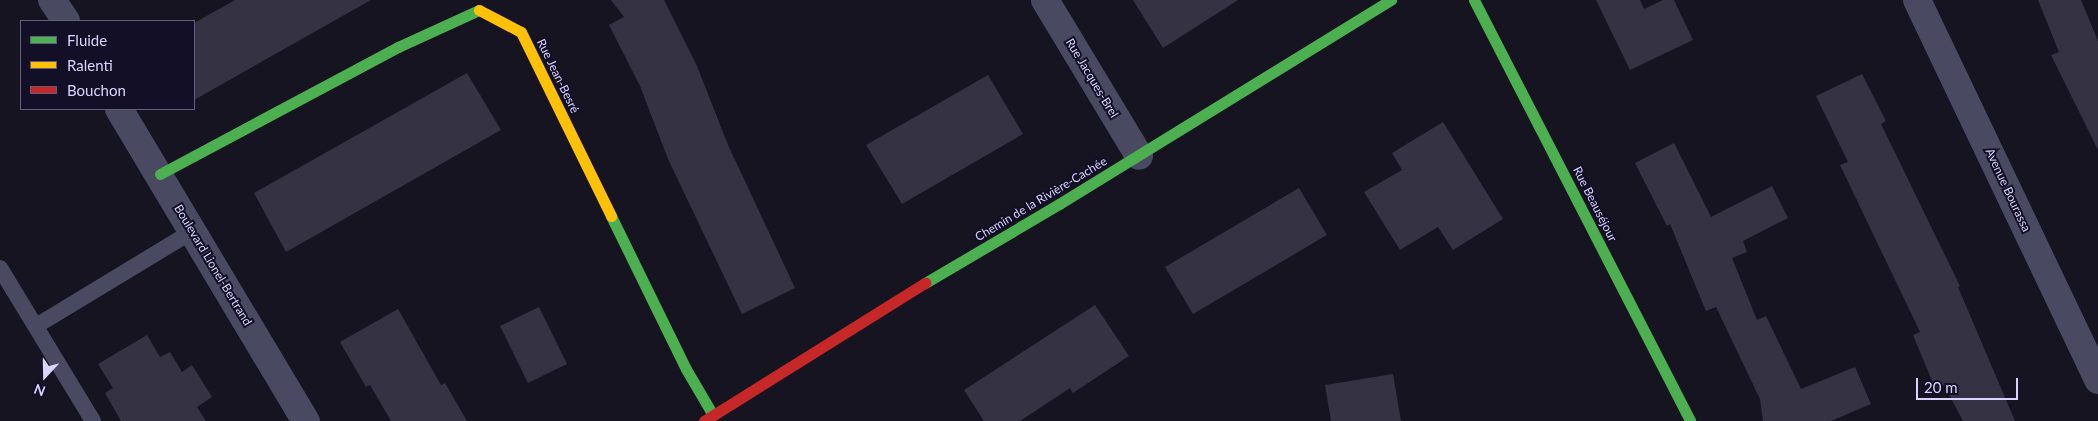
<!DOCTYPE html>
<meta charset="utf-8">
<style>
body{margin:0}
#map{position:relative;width:2098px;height:421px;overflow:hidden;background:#161421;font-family:Lato,sans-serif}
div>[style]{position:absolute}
.building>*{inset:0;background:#343243}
.lane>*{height:16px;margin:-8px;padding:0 8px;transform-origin:8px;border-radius:8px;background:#4a4962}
.street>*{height:28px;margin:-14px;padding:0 14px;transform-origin:14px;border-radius:14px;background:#4a4962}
.fast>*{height:11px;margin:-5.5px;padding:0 5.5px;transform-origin:5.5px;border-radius:5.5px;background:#4caf50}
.slow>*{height:11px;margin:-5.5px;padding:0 5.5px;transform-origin:5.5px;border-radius:5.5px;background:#ffc107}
.jam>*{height:11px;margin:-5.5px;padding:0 5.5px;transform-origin:5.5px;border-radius:5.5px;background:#c62828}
span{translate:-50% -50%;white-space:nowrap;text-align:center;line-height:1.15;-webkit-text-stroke:4px #130f26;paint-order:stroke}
.street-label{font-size:12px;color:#d9d4ff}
.legend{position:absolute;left:20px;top:20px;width:175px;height:90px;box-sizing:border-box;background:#130f26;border:1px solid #625e7d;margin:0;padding:6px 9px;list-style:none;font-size:15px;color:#d9d4ff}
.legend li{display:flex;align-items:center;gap:10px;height:25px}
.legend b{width:25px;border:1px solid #625e7d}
.north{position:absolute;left:20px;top:351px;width:50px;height:50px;-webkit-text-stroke:4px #130f26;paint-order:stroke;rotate:201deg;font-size:14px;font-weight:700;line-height:20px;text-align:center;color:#d9d4ff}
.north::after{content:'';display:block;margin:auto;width:18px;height:22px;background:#d9d4ff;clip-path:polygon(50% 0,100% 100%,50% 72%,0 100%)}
.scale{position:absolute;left:1916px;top:378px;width:102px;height:22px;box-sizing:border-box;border:2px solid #d9d4ff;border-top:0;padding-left:6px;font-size:15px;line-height:18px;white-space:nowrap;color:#d9d4ff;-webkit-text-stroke:4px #130f26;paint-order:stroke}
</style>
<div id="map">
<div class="building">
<div style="clip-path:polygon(235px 0,371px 0,194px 100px,194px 23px)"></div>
<div style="clip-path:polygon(611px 0,664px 0,697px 66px,728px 145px,795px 288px,742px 314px,668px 159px,640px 86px,609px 25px,624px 17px)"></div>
<div style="clip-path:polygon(1133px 0,1238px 0,1163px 48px)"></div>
<div style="clip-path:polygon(1596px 0,1640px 0,1644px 9px,1663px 0,1674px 0,1693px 40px,1630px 70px)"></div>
<div style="clip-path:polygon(2038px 0,2081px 0,2098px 41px,2098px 150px,2051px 55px,2059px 52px)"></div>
<div style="clip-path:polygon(467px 73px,501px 130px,286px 252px,254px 193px)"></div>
<div style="clip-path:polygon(1862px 74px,1886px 121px,1881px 124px,1960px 286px,1958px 287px,2015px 421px,1963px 421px,1944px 385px,1935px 388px,1913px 335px,1920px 332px,1840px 165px,1848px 162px,1816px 96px)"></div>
<div style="clip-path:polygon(988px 75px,1023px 134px,902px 204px,866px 145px)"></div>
<div style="clip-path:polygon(1443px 122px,1503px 219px,1453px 250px,1438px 227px,1400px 250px,1364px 192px,1402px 170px,1392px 153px)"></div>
<div style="clip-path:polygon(1674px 143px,1711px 217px,1772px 186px,1788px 218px,1743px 241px,1747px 252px,1732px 258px,1757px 320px,1766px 316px,1801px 389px,1855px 367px,1871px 404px,1831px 421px,1763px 421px,1760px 399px,1716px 307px,1706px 311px,1670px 224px,1667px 226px,1635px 163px)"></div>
<div style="clip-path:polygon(1299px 188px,1327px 235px,1193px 314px,1165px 267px)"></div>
<div style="clip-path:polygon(1095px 305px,1129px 356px,1073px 393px,1070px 388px,1020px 421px,984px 421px,964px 390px)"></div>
<div style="clip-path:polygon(539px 307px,567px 364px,528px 383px,500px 326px)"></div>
<div style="clip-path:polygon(398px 309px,441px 385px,445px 383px,467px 421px,391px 421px,370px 385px,366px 387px,340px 342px)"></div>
<div style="clip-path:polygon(147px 335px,160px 357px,170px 352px,182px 372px,192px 365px,212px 397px,197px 407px,206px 421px,121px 421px,105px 393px,113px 388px,98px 364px)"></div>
<div style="clip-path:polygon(1393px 374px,1401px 421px,1331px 421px,1325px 385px)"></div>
</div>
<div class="lane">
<div style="left:0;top:268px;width:179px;rotate:58.7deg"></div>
<div style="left:36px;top:326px;width:184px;rotate:-31.2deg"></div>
</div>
<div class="street">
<div style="left:52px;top:0;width:25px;rotate:56deg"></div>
<div style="left:1045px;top:0;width:182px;rotate:58.9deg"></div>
<div style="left:1917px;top:0;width:421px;rotate:64.5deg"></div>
<div style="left:119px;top:109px;width:364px;rotate:59.1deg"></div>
</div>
<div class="fast">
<div style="left:1474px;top:0;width:473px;rotate:62.8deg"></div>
<div style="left:160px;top:174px;width:270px;rotate:-28.1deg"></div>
<div style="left:398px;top:47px;width:89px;rotate:-24.6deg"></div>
<div style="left:611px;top:216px;width:170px;rotate:63.9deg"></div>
<div style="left:686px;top:369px;width:53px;rotate:59.6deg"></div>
<div style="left:925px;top:283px;width:156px;rotate:-30.5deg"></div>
<div style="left:1059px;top:204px;width:390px;rotate:-31.6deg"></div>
</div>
<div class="slow">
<div style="left:479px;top:10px;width:47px;rotate:27.6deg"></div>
<div style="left:521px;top:32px;width:205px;rotate:63.9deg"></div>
</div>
<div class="jam">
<div style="left:704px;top:421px;width:261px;rotate:-32deg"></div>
</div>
<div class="street-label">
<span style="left:558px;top:76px;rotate:64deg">Rue Jean-Besré</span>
<span style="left:1092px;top:78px;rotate:59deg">Rue Jacques-Brel</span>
<span style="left:2008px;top:190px;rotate:65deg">Avenue Bourassa</span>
<span style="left:1041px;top:199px;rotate:-31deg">Chemin de la Rivière-Cachée</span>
<span style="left:1595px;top:204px;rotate:63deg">Rue Beauséjour</span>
<span style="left:213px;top:265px;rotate:59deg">Boulevard Lionel-Bertrand</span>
</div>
<ul class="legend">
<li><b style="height:6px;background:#4caf50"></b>Fluide</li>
<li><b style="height:6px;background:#ffc107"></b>Ralenti</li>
<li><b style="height:6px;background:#c62828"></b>Bouchon</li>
</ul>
<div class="north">N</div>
<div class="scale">20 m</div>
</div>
